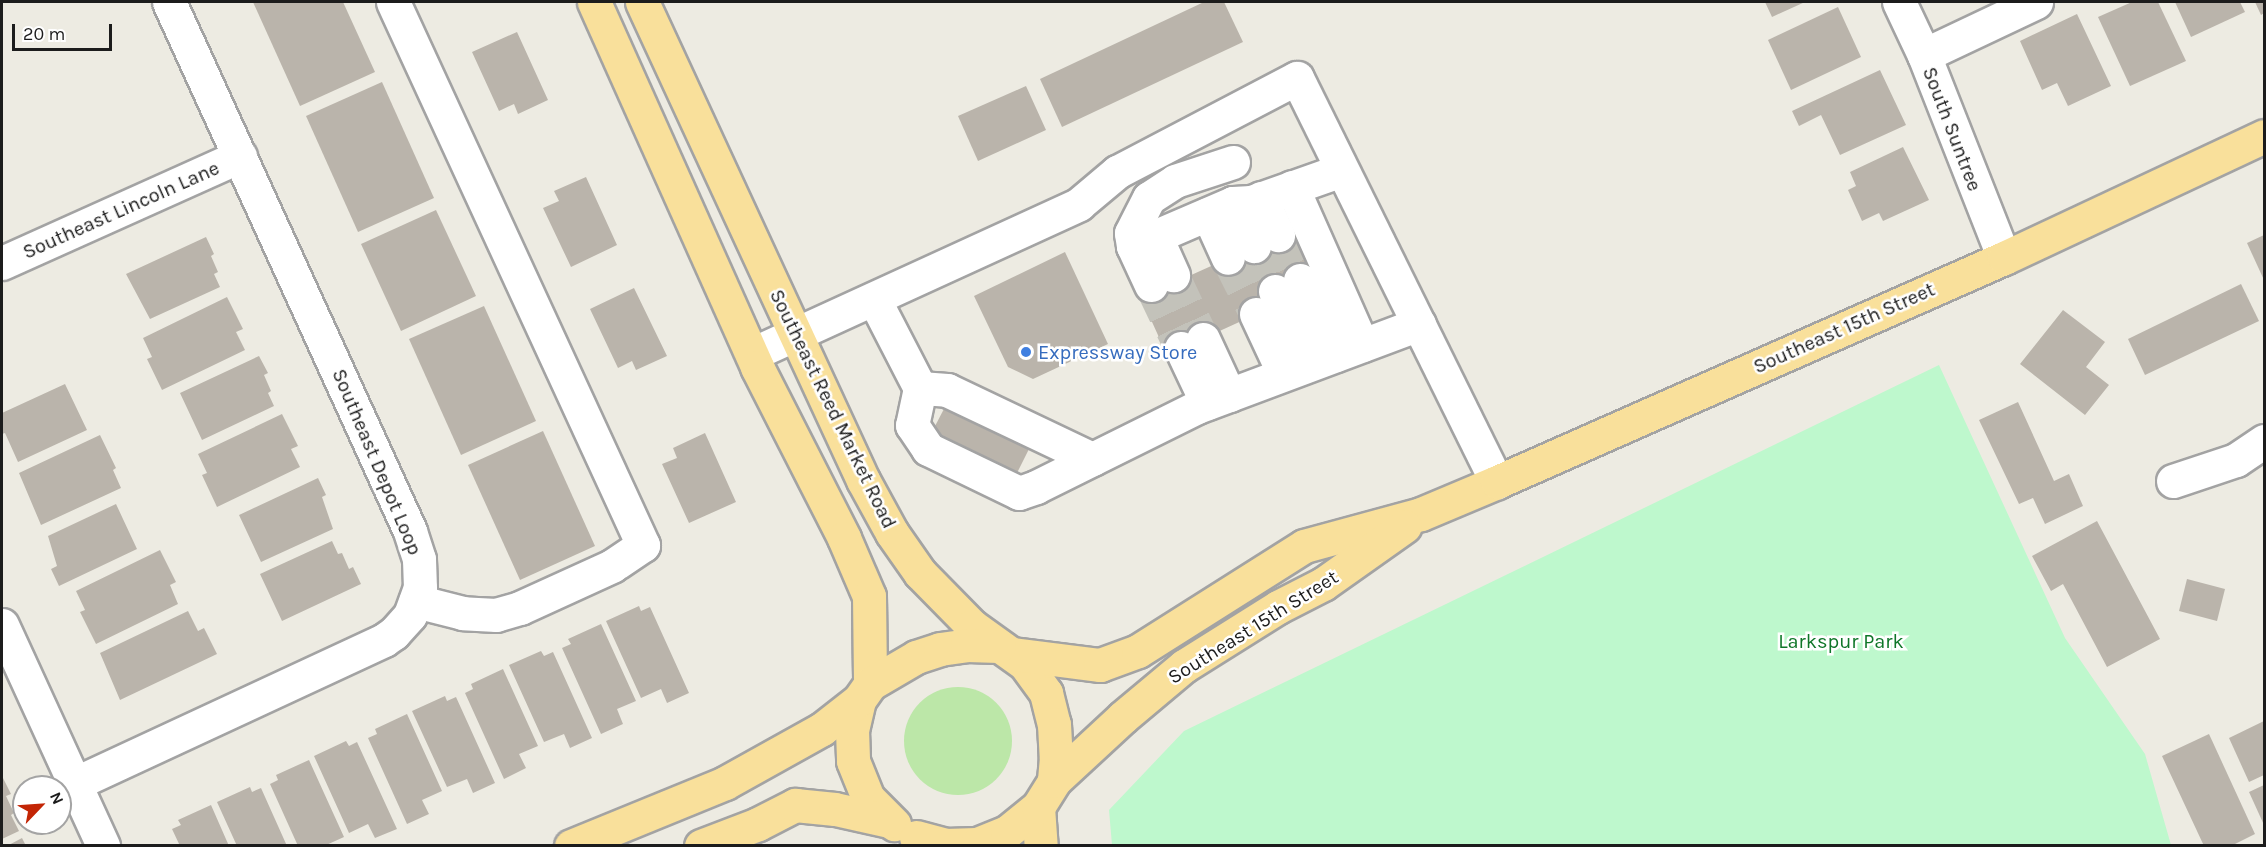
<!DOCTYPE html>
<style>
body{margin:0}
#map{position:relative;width:2266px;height:847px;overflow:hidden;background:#edebe2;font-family:Karla,sans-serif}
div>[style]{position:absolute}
.grass>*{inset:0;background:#bce7a8}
.round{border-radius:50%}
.park>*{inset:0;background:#bef8cd}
.building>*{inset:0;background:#bab4ab}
.minor-tunnel>*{height:33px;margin-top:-16.5px;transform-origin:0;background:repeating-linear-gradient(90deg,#c3c2ba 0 33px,transparent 0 49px)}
.roads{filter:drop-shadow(2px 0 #a3a3a3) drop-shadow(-2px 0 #a3a3a3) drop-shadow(0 2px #a3a3a3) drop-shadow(0 -2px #a3a3a3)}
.minor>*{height:33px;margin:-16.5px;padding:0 16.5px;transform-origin:16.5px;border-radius:16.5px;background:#fff}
.major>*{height:33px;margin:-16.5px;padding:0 16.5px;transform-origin:16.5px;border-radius:16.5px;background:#f9e09b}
.dots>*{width:16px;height:16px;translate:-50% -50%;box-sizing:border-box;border:3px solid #fff;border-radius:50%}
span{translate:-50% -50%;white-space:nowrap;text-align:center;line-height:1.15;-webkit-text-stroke:5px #fff;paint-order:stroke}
.street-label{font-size:20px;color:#1c1c1c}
.shop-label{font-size:20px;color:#366cbe}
.left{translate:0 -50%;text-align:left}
.park-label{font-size:20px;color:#0e7628}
.frame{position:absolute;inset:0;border:3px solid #1c1c1c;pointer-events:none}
.north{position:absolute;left:12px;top:775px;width:60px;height:60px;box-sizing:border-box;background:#fff;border:2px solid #a4a4a4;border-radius:50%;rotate:65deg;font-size:16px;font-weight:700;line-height:24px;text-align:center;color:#1c1c1c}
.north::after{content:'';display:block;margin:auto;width:21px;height:27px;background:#c32505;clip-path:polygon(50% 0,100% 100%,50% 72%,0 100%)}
.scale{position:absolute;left:12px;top:24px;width:100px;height:27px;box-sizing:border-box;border:3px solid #1c1c1c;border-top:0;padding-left:8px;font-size:18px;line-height:21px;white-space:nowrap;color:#1c1c1c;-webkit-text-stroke:4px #fff;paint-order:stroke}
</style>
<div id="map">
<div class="grass">
<div class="round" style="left:904px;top:687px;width:108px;height:108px"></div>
</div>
<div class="park">
<div style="clip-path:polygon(1939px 365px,2065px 638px,2145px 754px,2171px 845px,1112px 845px,1109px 810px,1184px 731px)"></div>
</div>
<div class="building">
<div style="clip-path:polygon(253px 2px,343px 2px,375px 72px,300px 106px)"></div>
<div style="clip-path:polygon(1204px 2px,1224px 2px,1243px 42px,1062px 127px,1040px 79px)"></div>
<div style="clip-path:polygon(1765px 2px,1805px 2px,1772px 17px)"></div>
<div style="clip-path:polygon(2132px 2px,2158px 2px,2186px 61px,2130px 86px,2098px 17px)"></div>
<div style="clip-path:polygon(2175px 2px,2240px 2px,2245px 12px,2191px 37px)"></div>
<div style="clip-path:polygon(2255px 2px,2264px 2px,2264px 13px,2261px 15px)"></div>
<div style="clip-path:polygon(1838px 7px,1861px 57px,1791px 90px,1768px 40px)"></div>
<div style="clip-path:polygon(2077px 14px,2111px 86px,2068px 106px,2057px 83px,2042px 90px,2020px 41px)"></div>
<div style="clip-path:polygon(517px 32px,548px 100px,518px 114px,514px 104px,499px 111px,472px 52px)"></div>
<div style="clip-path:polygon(1880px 70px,1906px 125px,1840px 155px,1821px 115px,1799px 126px,1792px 111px)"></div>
<div style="clip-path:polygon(382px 82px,434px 198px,358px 232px,306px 116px)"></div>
<div style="clip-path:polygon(1026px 86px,1046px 130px,978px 161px,958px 116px)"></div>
<div style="clip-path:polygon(1903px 147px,1929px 200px,1883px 221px,1879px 213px,1862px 221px,1848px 190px,1856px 186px,1850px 172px)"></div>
<div style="clip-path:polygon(586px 177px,617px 245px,571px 267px,543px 208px,559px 201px,554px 191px)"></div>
<div style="clip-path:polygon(436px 210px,476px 296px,401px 331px,361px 244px)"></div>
<div style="clip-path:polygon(1291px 230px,1311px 275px,1270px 308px,1167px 355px,1138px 291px,1189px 276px)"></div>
<div style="clip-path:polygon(2264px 235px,2264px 280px,2247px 243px)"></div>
<div style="clip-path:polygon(206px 237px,214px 254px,211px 256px,218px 272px,214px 274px,220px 287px,150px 319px,126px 274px)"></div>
<div style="clip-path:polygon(1065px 252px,1108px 344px,1033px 379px,1008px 367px,974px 296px)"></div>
<div style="clip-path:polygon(2241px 284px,2259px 321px,2145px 375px,2128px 339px)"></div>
<div style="clip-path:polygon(634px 288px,667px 356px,636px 370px,632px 361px,618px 368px,590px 309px)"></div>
<div style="clip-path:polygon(227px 297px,243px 329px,236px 332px,245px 350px,162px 390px,147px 359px,152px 357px,143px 338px)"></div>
<div style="clip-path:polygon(484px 306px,536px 421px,461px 455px,409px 339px)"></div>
<div style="clip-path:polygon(2063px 310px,2105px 342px,2086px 367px,2109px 385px,2085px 415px,2020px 364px)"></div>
<div style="clip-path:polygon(259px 356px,268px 373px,264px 375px,271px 391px,268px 393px,274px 406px,202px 440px,180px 393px)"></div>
<div style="clip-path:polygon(65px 384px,87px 430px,18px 462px,5px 433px,2px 434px,2px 413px)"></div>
<div style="clip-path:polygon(2018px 402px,2054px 481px,2069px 474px,2083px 506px,2045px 524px,2033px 498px,2019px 504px,1979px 420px)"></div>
<div style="clip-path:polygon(947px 403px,1030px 447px,1016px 475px,932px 432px)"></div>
<div style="clip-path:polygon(282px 414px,298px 446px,291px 449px,300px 467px,217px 507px,202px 475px,207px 473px,198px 454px)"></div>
<div style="clip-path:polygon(543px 431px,595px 546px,520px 580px,468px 465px)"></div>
<div style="clip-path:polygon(705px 433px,736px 502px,689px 523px,662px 464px,677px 458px,673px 448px)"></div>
<div style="clip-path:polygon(100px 435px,116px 468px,113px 470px,121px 488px,41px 525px,19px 473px)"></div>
<div style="clip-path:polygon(318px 478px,326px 495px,322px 497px,333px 529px,261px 562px,239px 515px)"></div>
<div style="clip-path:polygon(116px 504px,137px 549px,59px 586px,51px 569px,57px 566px,48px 536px)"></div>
<div style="clip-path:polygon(2097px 521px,2160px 639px,2107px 667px,2063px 584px,2051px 591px,2032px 556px)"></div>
<div style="clip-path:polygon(332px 541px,338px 554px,342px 553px,349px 569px,353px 567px,361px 584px,282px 621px,260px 574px)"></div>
<div style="clip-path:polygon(160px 550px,176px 582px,170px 585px,178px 604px,96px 644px,80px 612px,85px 610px,76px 591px)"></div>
<div style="clip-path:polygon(2187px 579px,2225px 589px,2217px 621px,2179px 611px)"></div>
<div style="clip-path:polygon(639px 606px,641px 611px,650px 607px,689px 693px,667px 703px,661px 689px,641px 698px,606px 621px)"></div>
<div style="clip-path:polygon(188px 611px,198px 631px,204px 628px,217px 654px,120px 700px,100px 653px)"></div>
<div style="clip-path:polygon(601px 624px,636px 701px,617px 709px,623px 724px,601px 734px,562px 648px,571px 644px,568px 639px)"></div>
<div style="clip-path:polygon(541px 651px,544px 656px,553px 652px,592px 738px,570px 748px,564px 734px,544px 742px,509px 665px)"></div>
<div style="clip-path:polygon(503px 669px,538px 746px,519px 754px,526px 768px,504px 779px,465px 693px,473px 689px,471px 684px)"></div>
<div style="clip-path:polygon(445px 696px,447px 701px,456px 697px,495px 783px,473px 793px,467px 779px,447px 787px,412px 711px)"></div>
<div style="clip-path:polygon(407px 714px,442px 791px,422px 800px,429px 814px,407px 824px,368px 738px,377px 734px,375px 729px)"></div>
<div style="clip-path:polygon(2264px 721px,2264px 775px,2249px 782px,2229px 738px)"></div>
<div style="clip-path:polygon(2209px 734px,2255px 834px,2231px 846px,2204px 846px,2162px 756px)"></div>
<div style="clip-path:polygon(346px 741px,349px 746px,357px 742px,397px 829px,375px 838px,368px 824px,349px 833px,314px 756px)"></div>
<div style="clip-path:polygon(309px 760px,344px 837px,324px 846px,298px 846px,270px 784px,278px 780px,276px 775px)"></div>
<div style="clip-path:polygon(3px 778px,11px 794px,6px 796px,14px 813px,11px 815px,19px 831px,2px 839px)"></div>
<div style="clip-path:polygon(2264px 785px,2264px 825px,2249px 792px)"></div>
<div style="clip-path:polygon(250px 787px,252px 792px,261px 788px,287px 846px,237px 846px,217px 802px)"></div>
<div style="clip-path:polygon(211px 805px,229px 846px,180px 846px,172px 829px,181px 825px,178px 820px)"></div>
<div style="clip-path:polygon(22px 838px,26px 846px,7px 846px)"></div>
</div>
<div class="minor-tunnel">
<div style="left:1278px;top:235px;width:50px;rotate:63.9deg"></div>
<div style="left:1254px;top:246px;width:50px;rotate:65deg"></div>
<div style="left:1228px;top:258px;width:63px;rotate:63.4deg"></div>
<div style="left:1173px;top:275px;width:71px;rotate:64.9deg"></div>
<div style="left:1151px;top:285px;width:70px;rotate:64.5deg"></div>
</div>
<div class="roads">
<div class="minor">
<div style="left:393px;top:2px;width:598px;rotate:65.28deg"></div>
<div style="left:643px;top:545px;width:37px;rotate:146deg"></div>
<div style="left:612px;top:566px;width:101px;rotate:155.5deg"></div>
<div style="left:520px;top:608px;width:25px;rotate:164deg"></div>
<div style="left:496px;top:615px;width:33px;rotate:-177deg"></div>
<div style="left:463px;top:613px;width:49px;rotate:-165.7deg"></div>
<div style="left:1899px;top:2px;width:59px;rotate:64.7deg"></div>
<div style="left:1924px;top:55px;width:218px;rotate:68.5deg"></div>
<div style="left:1924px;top:55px;width:124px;rotate:-25.3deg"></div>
<div style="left:1292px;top:187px;width:173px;rotate:66.1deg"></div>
<div style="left:1261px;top:198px;width:41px;rotate:65.3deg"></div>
<div style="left:1233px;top:203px;width:48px;rotate:64deg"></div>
<div style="left:1208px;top:214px;width:48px;rotate:65.6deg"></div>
<div style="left:1156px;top:237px;width:42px;rotate:65.9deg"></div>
<div style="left:1133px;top:246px;width:109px;rotate:-23.3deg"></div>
<div style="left:1233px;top:203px;width:18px;rotate:-3deg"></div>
<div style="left:1251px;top:202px;width:96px;rotate:-19.4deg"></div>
<div style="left:2px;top:263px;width:261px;rotate:-24.2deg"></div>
<div style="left:1300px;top:280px;width:83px;rotate:65deg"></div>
<div style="left:1151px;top:285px;width:43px;rotate:-114.8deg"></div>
<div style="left:1133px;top:246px;width:13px;rotate:-99deg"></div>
<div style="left:1131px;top:233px;width:39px;rotate:-63deg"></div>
<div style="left:1149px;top:198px;width:31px;rotate:-33deg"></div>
<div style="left:1175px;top:181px;width:61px;rotate:-18.1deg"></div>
<div style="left:1275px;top:291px;width:81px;rotate:65.3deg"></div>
<div style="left:874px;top:299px;width:100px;rotate:62.7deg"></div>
<div style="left:920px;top:388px;width:38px;rotate:102deg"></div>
<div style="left:912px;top:425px;width:29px;rotate:56deg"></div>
<div style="left:928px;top:449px;width:101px;rotate:25.8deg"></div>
<div style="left:1019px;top:493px;width:18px;rotate:-19deg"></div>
<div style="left:1036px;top:487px;width:180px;rotate:-26.4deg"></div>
<div style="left:1197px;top:407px;width:237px;rotate:-20.5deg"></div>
<div style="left:1256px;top:314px;width:66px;rotate:65deg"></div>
<div style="left:1203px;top:339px;width:62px;rotate:65.1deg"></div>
<div style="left:1181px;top:348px;width:61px;rotate:64.7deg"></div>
<div style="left:752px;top:354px;width:360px;rotate:-24.6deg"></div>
<div style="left:1079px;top:204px;width:50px;rotate:-40.1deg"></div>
<div style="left:1117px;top:172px;width:203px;rotate:-27.6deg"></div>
<div style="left:1297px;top:78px;width:451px;rotate:63.7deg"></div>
<div style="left:920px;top:388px;width:27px;rotate:4deg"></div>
<div style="left:947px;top:390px;width:161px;rotate:25.4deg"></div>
<div style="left:2173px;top:481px;width:66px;rotate:-18.4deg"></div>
<div style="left:2236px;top:460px;width:34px;rotate:-34deg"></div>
<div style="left:2px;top:625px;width:243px;rotate:65.4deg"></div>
<div style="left:74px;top:784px;width:342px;rotate:-24.9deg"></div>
<div style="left:384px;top:640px;width:12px;rotate:-35deg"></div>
<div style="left:394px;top:633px;width:24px;rotate:-48deg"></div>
<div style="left:410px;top:615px;width:29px;rotate:-70deg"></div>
<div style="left:420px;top:588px;width:29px;rotate:-92deg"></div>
<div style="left:419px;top:559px;width:29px;rotate:-108deg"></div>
<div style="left:410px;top:531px;width:581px;rotate:-114.49deg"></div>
</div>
<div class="major">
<div style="left:594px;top:2px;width:400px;rotate:65.9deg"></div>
<div style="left:757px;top:367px;width:192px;rotate:63deg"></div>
<div style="left:844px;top:538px;width:63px;rotate:66.7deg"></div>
<div style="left:869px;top:596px;width:88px;rotate:89.3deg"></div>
<div style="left:642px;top:2px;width:527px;rotate:65.19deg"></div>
<div style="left:863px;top:480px;width:60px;rotate:61.3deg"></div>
<div style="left:892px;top:533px;width:49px;rotate:55deg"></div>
<div style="left:920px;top:573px;width:74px;rotate:45.5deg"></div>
<div style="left:972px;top:626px;width:65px;rotate:35.6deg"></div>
<div style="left:1025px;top:664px;width:36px;rotate:54deg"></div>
<div style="left:1046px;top:693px;width:32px;rotate:76deg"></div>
<div style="left:1054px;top:724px;width:33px;rotate:87deg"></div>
<div style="left:1056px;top:757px;width:24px;rotate:95deg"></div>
<div style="left:1013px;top:654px;width:88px;rotate:7.2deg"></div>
<div style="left:1100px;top:665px;width:40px;rotate:-20.2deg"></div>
<div style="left:1138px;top:651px;width:196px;rotate:-32.3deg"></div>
<div style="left:1304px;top:546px;width:121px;rotate:-15.3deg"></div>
<div style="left:1421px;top:514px;width:82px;rotate:-22.8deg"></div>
<div style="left:1497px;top:482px;width:554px;rotate:-23.84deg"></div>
<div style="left:2004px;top:258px;width:287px;rotate:-25.1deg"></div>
<div style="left:859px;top:700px;width:31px;rotate:103deg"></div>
<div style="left:852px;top:730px;width:31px;rotate:88deg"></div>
<div style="left:853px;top:761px;width:40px;rotate:68deg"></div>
<div style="left:868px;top:798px;width:37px;rotate:45deg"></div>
<div style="left:1038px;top:807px;width:39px;rotate:86deg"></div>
<div style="left:916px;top:837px;width:30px;rotate:15deg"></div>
<div style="left:945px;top:845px;width:32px;rotate:-2deg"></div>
<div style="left:977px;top:844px;width:32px;rotate:-22deg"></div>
<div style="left:1007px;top:832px;width:40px;rotate:-39deg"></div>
<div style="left:1038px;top:807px;width:31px;rotate:-58deg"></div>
<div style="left:1054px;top:781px;width:94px;rotate:-42.8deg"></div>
<div style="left:1123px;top:717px;width:80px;rotate:-39.9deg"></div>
<div style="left:1184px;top:666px;width:111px;rotate:-32.1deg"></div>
<div style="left:1278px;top:607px;width:51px;rotate:-27.1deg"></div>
<div style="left:1323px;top:584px;width:100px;rotate:-35.3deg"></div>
<div style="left:571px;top:846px;width:166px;rotate:-22.2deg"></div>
<div style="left:725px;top:783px;width:111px;rotate:-29.1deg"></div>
<div style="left:822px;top:729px;width:47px;rotate:-38.1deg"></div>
<div style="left:859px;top:700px;width:19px;rotate:-55deg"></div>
<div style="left:870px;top:684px;width:53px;rotate:-30.4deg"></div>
<div style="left:916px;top:657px;width:25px;rotate:-18deg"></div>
<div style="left:940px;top:649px;width:27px;rotate:-8deg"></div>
<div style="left:967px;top:645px;width:32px;rotate:2deg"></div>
<div style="left:701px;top:846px;width:61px;rotate:-21.1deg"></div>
<div style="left:758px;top:824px;width:42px;rotate:-27.2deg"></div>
<div style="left:795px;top:805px;width:40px;rotate:5.7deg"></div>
<div style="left:835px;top:809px;width:55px;rotate:12.5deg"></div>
</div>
</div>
<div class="dots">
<div style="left:1026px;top:352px;background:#3f7fe0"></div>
</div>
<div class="street-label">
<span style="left:1952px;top:129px;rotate:69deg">South Suntree</span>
<span style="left:121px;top:210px;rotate:-24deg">Southeast Lincoln Lane</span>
<span style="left:1844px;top:328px;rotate:-24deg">Southeast 15th Street</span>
<span style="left:833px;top:409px;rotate:64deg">Southeast Reed Market Road</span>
<span style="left:377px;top:462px;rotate:67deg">Southeast Depot Loop</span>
<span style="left:1253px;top:627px;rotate:-32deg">Southeast 15th Street</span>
</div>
<div class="shop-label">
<span class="left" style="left:1038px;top:352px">Expressway Store</span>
</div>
<div class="park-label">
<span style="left:1841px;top:641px">Larkspur Park</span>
</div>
<div class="frame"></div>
<div class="north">N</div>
<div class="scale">20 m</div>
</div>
